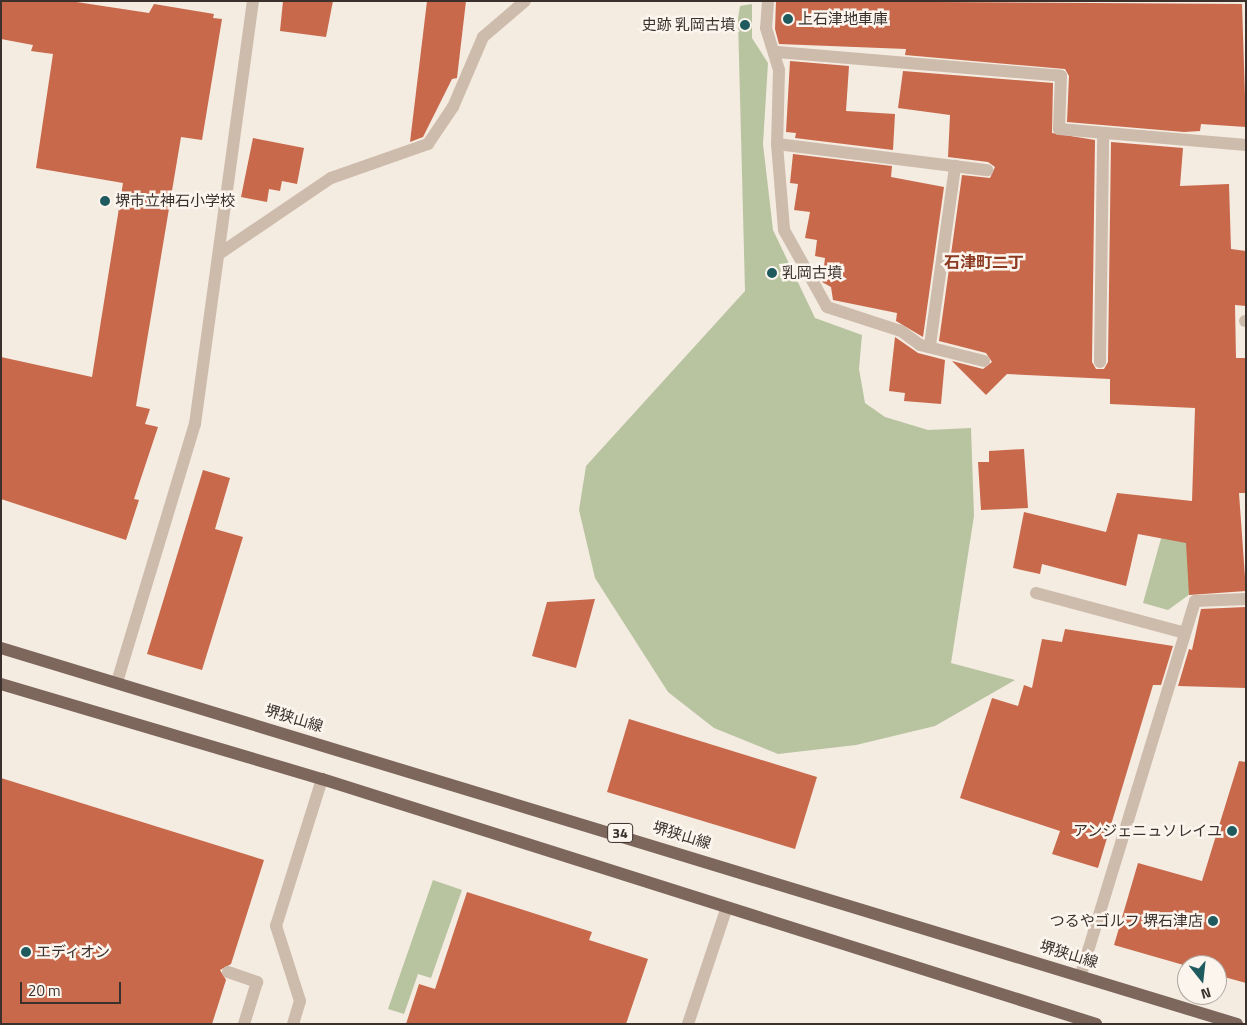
<!DOCTYPE html>
<meta charset="utf-8">
<style>
body{margin:0}
#map{position:relative;width:1247px;height:1025px;overflow:hidden;background:#f4ebe1;font-family:"Titillium Web","Noto Sans JP",sans-serif}
div>[style]{position:absolute}
.green>*{inset:0;background:#b8c4a0}
.building>*{inset:0;background:#c8694b}
.lane>*{height:12px;margin:-6px;padding:0 6px;transform-origin:6px;border-radius:6px;background:#cdbbac}
.street>*{height:12px;margin:-6px;padding:0 6px;transform-origin:6px;border-radius:6px;background:#cdbbac}
.primary>*{height:12px;margin:-6px;padding:0 6px;transform-origin:6px;border-radius:6px;background:#7d675c}
.dots>*{width:14px;height:14px;translate:-50% -50%;box-sizing:border-box;border:2px solid #fbf5ee;border-radius:50%}
span{translate:-50% -50%;white-space:nowrap;text-align:center;line-height:1.15;-webkit-text-stroke:5px #fbf5ee;paint-order:stroke}
.shield-label span{padding:1px 4px;background:#fbf5ee;border:1px solid;border-radius:4px;-webkit-text-stroke-width:0}
.shield-label{font-size:14px;color:#3b302b;font-weight:700}
.poi-label{font-size:15px;color:#3b302b}
.left{translate:0 -50%;text-align:left}
.right{translate:-100% -50%;text-align:right}
.street-label{font-size:15px;color:#3b302b}
.neighbourhood-label{font-size:16px;color:#8c3b22;font-weight:700}
.frame{position:absolute;inset:0;border:2px solid #3b302b;pointer-events:none}
.north{position:absolute;left:1177px;top:955px;width:50px;height:50px;box-sizing:border-box;background:#fbf5ee;border:1px solid #aea6a0;border-radius:50%;rotate:164deg;font-size:14px;font-weight:700;line-height:20px;text-align:center;color:#3b302b}
.north::after{content:'';display:block;margin:auto;width:18px;height:22px;background:#1f5a5e;clip-path:polygon(50% 0,100% 100%,50% 72%,0 100%)}
.scale{position:absolute;left:20px;top:982px;width:101px;height:22px;box-sizing:border-box;border:2px solid #3b302b;border-top:0;padding-left:6px;font-size:15px;line-height:18px;white-space:nowrap;color:#3b302b;-webkit-text-stroke:4px #fbf5ee;paint-order:stroke}
</style>
<div id="map">
<div class="green">
<div style="clip-path:polygon(752px 4px,752px 38px,768px 63px,763px 144px,773px 230px,815px 318px,862px 335px,859px 369px,865px 403px,885px 417px,928px 430px,971px 428px,974px 516px,951px 663px,1015px 680px,935px 726px,856px 745px,778px 754px,714px 728px,668px 692px,595px 578px,579px 510px,586px 466px,745px 291px,738px 19px,740px 6px)"></div>
<div style="clip-path:polygon(1162px 535px,1187px 539px,1190px 594px,1168px 610px,1143px 603px)"></div>
<div style="clip-path:polygon(433px 880px,462px 890px,431px 978px,418px 974px,404px 1014px,388px 1009px)"></div>
</div>
<div class="building">
<div style="clip-path:polygon(1px 1px,70px 1px,149px 13px,154px 4px,214px 14px,213px 18px,222px 19px,202px 140px,181px 137px,136px 406px,150px 409px,145px 424px,158px 427px,134px 499px,139px 500px,126px 540px,1px 499px,1px 357px,92px 377px,123px 183px,36px 168px,53px 54px,31px 51px,33px 45px,1px 39px)"></div>
<div style="clip-path:polygon(283px 1px,333px 1px,326px 37px,280px 31px)"></div>
<div style="clip-path:polygon(427px 1px,466px 1px,457px 78px,452px 79px,423px 137px,410px 142px)"></div>
<div style="clip-path:polygon(776px 1px,1242px 4px,1246px 127px,1201px 124px,1200px 131px,1184px 132px,1067px 122px,1069px 76px,1065px 69px,905px 55px,906px 49px,779px 44px,775px 29px)"></div>
<div style="clip-path:polygon(790px 61px,849px 66px,846px 111px,895px 114px,893px 150px,795px 138px,796px 133px,786px 132px)"></div>
<div style="clip-path:polygon(903px 71px,1053px 83px,1052px 133px,1095px 140px,1092px 362px,1096px 369px,1104px 369px,1108px 362px,1111px 142px,1183px 148px,1180px 186px,1229px 184px,1231px 249px,1246px 251px,1246px 306px,1235px 305px,1236px 358px,1246px 358px,1246px 493px,1239px 493px,1246px 591px,1189px 595px,1186px 543px,1138px 534px,1126px 586px,1042px 564px,1040px 574px,1013px 568px,1024px 512px,1106px 532px,1117px 493px,1192px 501px,1195px 408px,1110px 404px,1110px 379px,1007px 374px,986px 395px,952px 361px,983px 369px,992px 362px,986px 353px,939px 341px,962px 175px,990px 178px,995px 167px,988px 162px,948px 157px,950px 115px,898px 108px)"></div>
<div style="clip-path:polygon(253px 138px,304px 148px,297px 184px,282px 181px,280px 191px,269px 189px,267px 202px,241px 197px)"></div>
<div style="clip-path:polygon(793px 154px,892px 166px,891px 177px,944px 187px,923px 337px,896px 321px,897px 313px,833px 300px,831px 287px,822px 282px,825px 258px,815px 256px,817px 240px,805px 238px,810px 212px,794px 210px,798px 184px,790px 183px)"></div>
<div style="clip-path:polygon(895px 337px,918px 353px,945px 360px,941px 404px,904px 401px,905px 393px,889px 391px)"></div>
<div style="clip-path:polygon(1024px 449px,1028px 508px,981px 510px,978px 462px,989px 462px,989px 451px)"></div>
<div style="clip-path:polygon(203px 470px,230px 478px,215px 529px,243px 537px,202px 670px,147px 654px)"></div>
<div style="clip-path:polygon(595px 599px,576px 668px,532px 656px,547px 602px)"></div>
<div style="clip-path:polygon(1246px 607px,1246px 688px,1178px 686px,1189px 649px,1192px 650px,1201px 609px)"></div>
<div style="clip-path:polygon(1065px 629px,1173px 646px,1161px 685px,1153px 685px,1098px 868px,1052px 854px,1060px 831px,960px 798px,992px 698px,1018px 706px,1024px 685px,1032px 688px,1042px 639px,1062px 642px)"></div>
<div style="clip-path:polygon(629px 719px,817px 777px,795px 849px,607px 792px)"></div>
<div style="clip-path:polygon(1239px 761px,1246px 762px,1246px 983px,1217px 975px,1217px 965px,1187px 966px,1114px 945px,1138px 863px,1202px 881px)"></div>
<div style="clip-path:polygon(1px 778px,264px 860px,231px 964px,220px 970px,226px 980px,212px 1024px,1px 1024px)"></div>
<div style="clip-path:polygon(467px 892px,592px 932px,589px 940px,648px 959px,626px 1024px,406px 1024px,419px 984px,435px 989px)"></div>
</div>
<div class="lane">
<div style="left:777px;top:52px;width:285px;rotate:4.8deg"></div>
<div style="left:1061px;top:76px;width:53px;rotate:92.2deg"></div>
<div style="left:1059px;top:129px;width:188px;rotate:4.9deg"></div>
<div style="left:1100px;top:362px;width:229px;rotate:-89.2deg"></div>
<div style="left:1195px;top:601px;width:51px;rotate:-2.2deg"></div>
<div style="left:228px;top:972px;width:31px;rotate:19deg"></div>
<div style="left:257px;top:982px;width:44px;rotate:107.2deg"></div>
<div style="left:293px;top:1024px;width:24px;rotate:-73deg"></div>
<div style="left:300px;top:1001px;width:79px;rotate:-107.7deg"></div>
<div style="left:276px;top:926px;width:154px;rotate:-72.6deg"></div>
</div>
<div class="street">
<div style="left:768px;top:1px;width:27px;rotate:94deg"></div>
<div style="left:766px;top:28px;width:44px;rotate:72.8deg"></div>
<div style="left:779px;top:70px;width:74px;rotate:91.5deg"></div>
<div style="left:777px;top:144px;width:86px;rotate:85.3deg"></div>
<div style="left:784px;top:230px;width:88px;rotate:60.8deg"></div>
<div style="left:827px;top:307px;width:78px;rotate:18deg"></div>
<div style="left:901px;top:331px;width:24px;rotate:36deg"></div>
<div style="left:920px;top:345px;width:66px;rotate:14deg"></div>
<div style="left:777px;top:144px;width:212px;rotate:7.1deg"></div>
<div style="left:219px;top:254px;width:135px;rotate:-34.2deg"></div>
<div style="left:331px;top:178px;width:103px;rotate:-19.3deg"></div>
<div style="left:428px;top:144px;width:45px;rotate:-56deg"></div>
<div style="left:453px;top:107px;width:76px;rotate:-66.8deg"></div>
<div style="left:483px;top:37px;width:55px;rotate:-40.6deg"></div>
<div style="left:1245px;top:321px;width:1px"></div>
<div style="left:930px;top:345px;width:181px;rotate:-82deg"></div>
<div style="left:1036px;top:593px;width:154px;rotate:15deg"></div>
<div style="left:117px;top:682px;width:270px;rotate:-73.2deg"></div>
<div style="left:195px;top:424px;width:427px;rotate:-82.2deg"></div>
<div style="left:1081px;top:974px;width:390px;rotate:-73deg"></div>
<div style="left:688px;top:1024px;width:120px;rotate:-71.6deg"></div>
</div>
<div class="primary">
<div style="left:1px;top:648px;width:1292px;rotate:16.92deg"></div>
<div style="left:1px;top:684px;width:335px;rotate:16.5deg"></div>
<div style="left:322px;top:779px;width:812px;rotate:17.56deg"></div>
</div>
<div class="dots">
<div style="left:788px;top:19px;background:#1f5a5e"></div>
<div style="left:745px;top:25px;background:#1f5a5e"></div>
<div style="left:105px;top:201px;background:#1f5a5e"></div>
<div style="left:772px;top:273px;background:#1f5a5e"></div>
<div style="left:1232px;top:831px;background:#1f5a5e"></div>
<div style="left:1213px;top:921px;background:#1f5a5e"></div>
<div style="left:26px;top:952px;background:#1f5a5e"></div>
</div>
<div class="shield-label">
<span style="left:620px;top:833px">34</span>
</div>
<div class="poi-label">
<span class="left" style="left:798px;top:19px">上石津地車庫</span>
<span class="right" style="left:735px;top:25px">史跡 乳岡古墳</span>
<span class="left" style="left:115px;top:201px">堺市立神石小学校</span>
<span class="left" style="left:782px;top:273px">乳岡古墳</span>
<span class="right" style="left:1222px;top:831px">アンジェニュソレイユ</span>
<span class="right" style="left:1203px;top:921px">つるやゴルフ 堺石津店</span>
<span class="left" style="left:36px;top:952px">エディオン</span>
</div>
<div class="street-label">
<span style="left:294px;top:718px;rotate:17deg">堺狭山線</span>
<span style="left:682px;top:835px;rotate:17deg">堺狭山線</span>
<span style="left:1069px;top:954px;rotate:17deg">堺狭山線</span>
</div>
<div class="neighbourhood-label">
<span style="left:984px;top:262px">石津町二丁</span>
</div>
<div class="frame"></div>
<div class="north">N</div>
<div class="scale">20 m</div>
</div>
